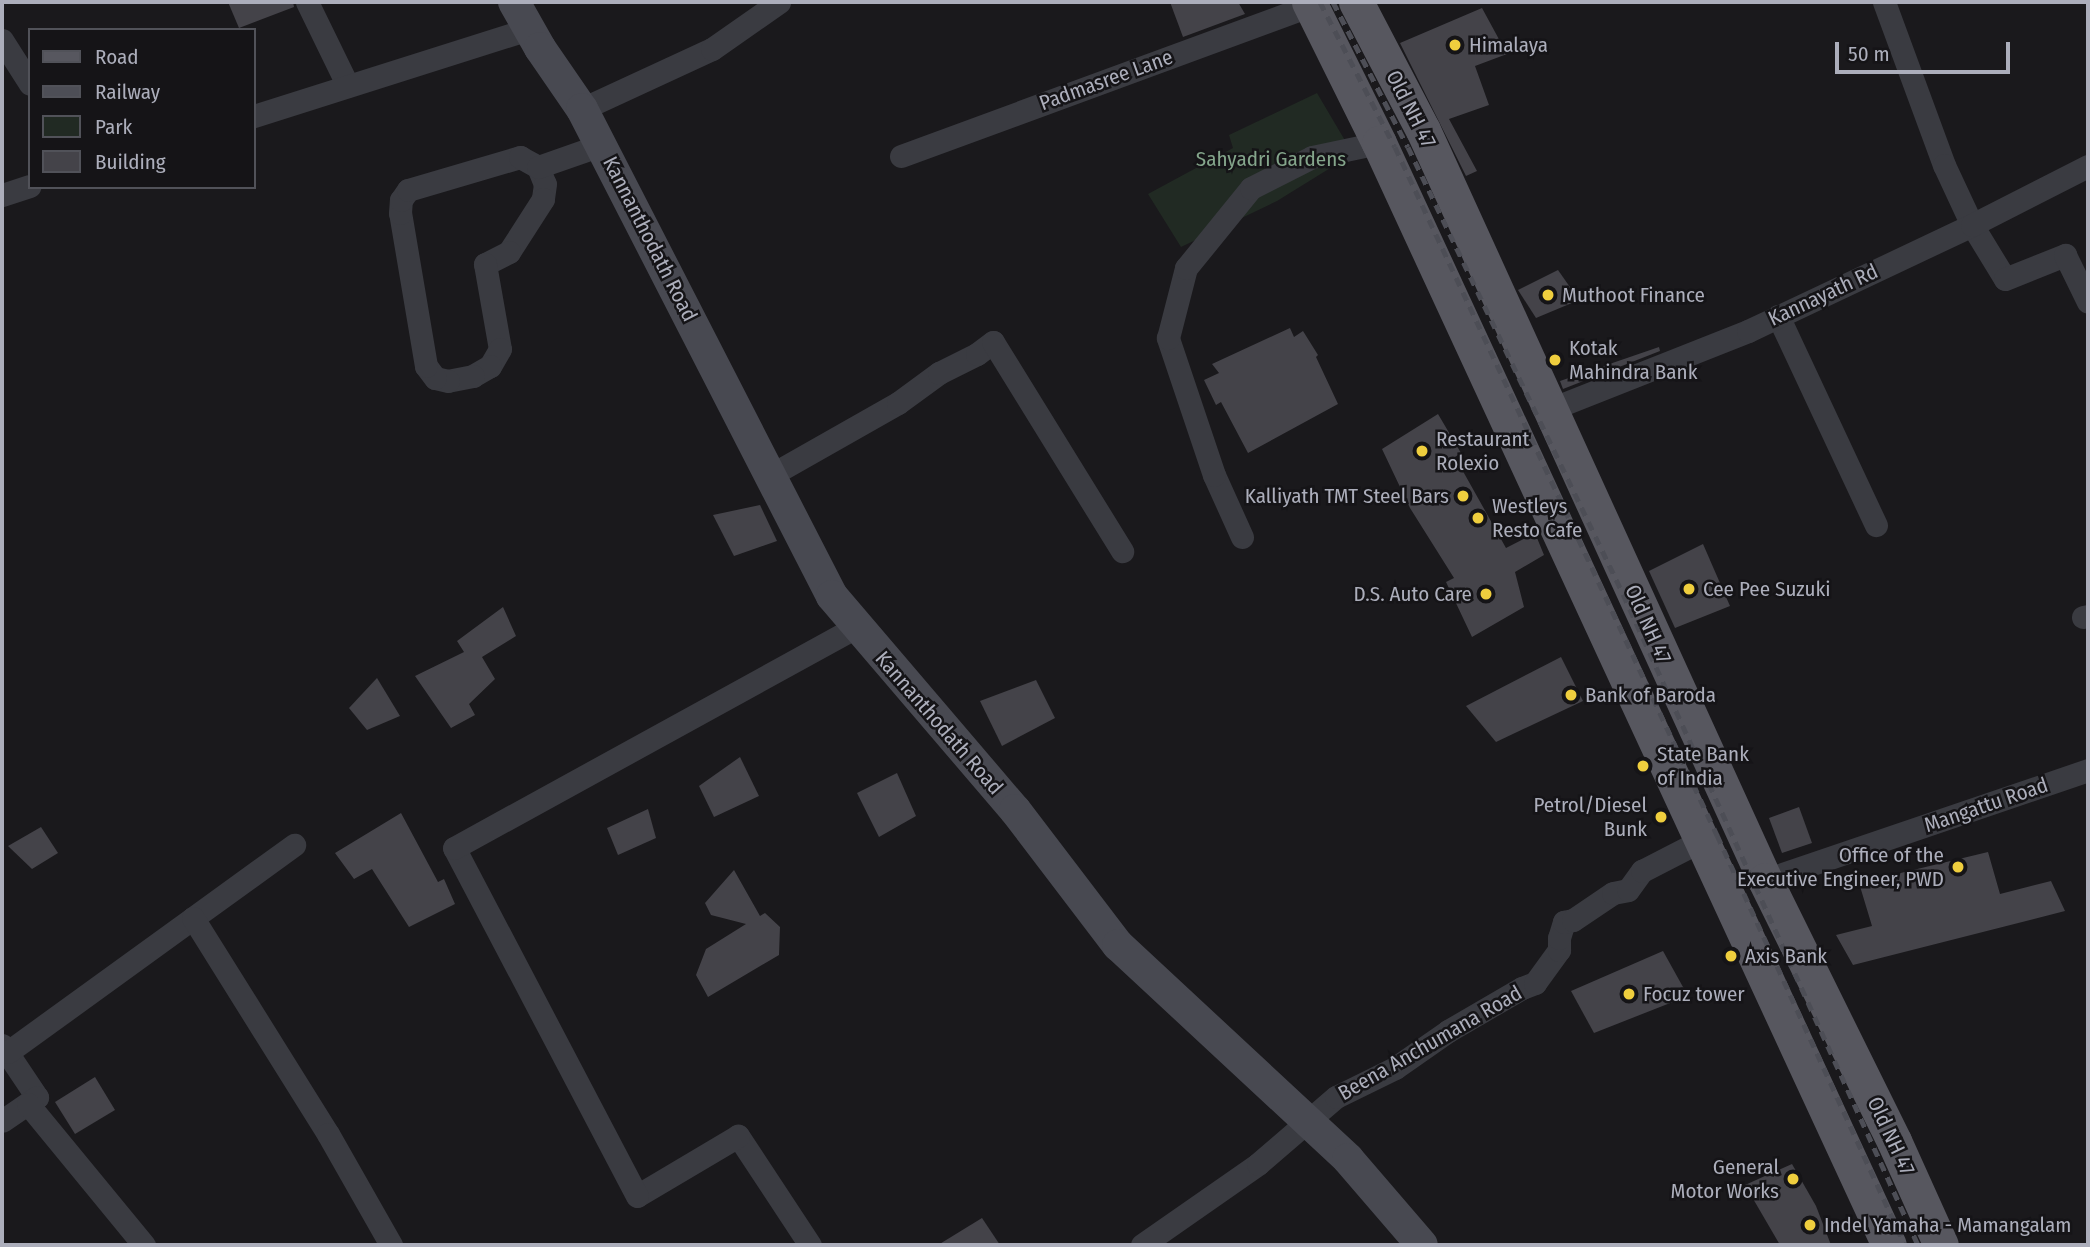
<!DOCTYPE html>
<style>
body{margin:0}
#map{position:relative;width:2090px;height:1247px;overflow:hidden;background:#1a191c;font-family:"Fira Sans Condensed",sans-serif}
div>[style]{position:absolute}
.green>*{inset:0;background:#212a23}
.building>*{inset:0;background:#444349}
.street>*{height:23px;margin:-11.5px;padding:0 11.5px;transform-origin:11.5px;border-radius:11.5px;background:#3a3b41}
.secondary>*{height:32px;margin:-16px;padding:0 16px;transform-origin:16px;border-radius:16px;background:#484951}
.primary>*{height:35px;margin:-17.5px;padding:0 17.5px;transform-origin:17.5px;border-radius:17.5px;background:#57575f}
.rail>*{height:5px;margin-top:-2.5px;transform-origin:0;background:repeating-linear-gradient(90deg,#4d4e56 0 9px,transparent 0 16px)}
.dots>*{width:19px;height:19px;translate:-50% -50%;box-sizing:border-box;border:4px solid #151417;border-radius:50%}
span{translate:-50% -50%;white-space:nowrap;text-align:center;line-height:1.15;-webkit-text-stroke:5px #151417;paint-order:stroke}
.poi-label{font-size:21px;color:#acaebb}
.left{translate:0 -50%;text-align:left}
.right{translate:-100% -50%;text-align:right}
.street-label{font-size:21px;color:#acaebb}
.park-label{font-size:21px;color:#84a58b}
.frame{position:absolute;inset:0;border:4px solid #acaebb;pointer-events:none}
.legend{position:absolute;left:28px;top:28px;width:228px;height:161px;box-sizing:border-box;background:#151417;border:2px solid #515259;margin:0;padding:9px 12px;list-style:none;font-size:21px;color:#acaebb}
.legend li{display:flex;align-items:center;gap:14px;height:35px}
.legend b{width:35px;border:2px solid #515259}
.scale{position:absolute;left:1835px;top:42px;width:175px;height:32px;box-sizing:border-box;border:4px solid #acaebb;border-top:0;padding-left:9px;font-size:21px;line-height:24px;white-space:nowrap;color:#acaebb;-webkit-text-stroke:5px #151417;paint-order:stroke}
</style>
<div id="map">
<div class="green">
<div style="clip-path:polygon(1317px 93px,1353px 154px,1277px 201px,1181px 247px,1148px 194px,1233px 148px,1229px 135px)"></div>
</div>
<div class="building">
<div style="clip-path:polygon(228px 2px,293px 2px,294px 7px,239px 28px)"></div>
<div style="clip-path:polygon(1170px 2px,1238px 2px,1245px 14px,1183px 37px)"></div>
<div style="clip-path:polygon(1482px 8px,1507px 54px,1475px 66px,1489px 105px,1449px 119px,1477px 171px,1466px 176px,1400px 43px)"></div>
<div style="clip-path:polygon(1558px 270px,1579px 300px,1536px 318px,1518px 290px)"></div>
<div style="clip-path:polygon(1290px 328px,1294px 337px,1303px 331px,1318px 355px,1316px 357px,1338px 404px,1248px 453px,1221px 402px,1216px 405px,1204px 380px,1219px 373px,1212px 364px)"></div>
<div style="clip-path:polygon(1659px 347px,1660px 351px,1563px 389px,1560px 381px)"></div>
<div style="clip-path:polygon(1438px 414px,1461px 453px,1455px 457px,1506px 548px,1535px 533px,1544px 555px,1515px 572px,1524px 607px,1472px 637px,1446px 582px,1454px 578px,1410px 508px,1382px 449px)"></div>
<div style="clip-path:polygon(760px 505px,777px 541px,734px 556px,713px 515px)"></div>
<div style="clip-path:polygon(1703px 544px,1730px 606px,1675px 628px,1649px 571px)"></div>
<div style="clip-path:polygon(503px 607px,516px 636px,482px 657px,495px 679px,469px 704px,475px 715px,451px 728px,415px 676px,464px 652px,457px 641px)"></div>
<div style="clip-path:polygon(1561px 657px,1583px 701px,1496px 742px,1466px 706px)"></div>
<div style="clip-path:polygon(377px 678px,400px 716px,367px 730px,349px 708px)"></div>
<div style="clip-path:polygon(1036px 680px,1055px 718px,1002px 746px,980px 701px)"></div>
<div style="clip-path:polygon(740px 757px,759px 796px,714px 817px,699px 786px)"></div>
<div style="clip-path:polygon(897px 773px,916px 816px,879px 837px,857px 793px)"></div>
<div style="clip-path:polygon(1799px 807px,1812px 843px,1782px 853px,1769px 818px)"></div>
<div style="clip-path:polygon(648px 809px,656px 838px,618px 855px,607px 828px)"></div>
<div style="clip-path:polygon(401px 813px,438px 882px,444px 879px,455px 904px,409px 927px,372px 869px,354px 879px,335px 853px)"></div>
<div style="clip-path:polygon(41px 827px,58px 853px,32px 869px,8px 846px)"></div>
<div style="clip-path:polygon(1988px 852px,2000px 894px,2051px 881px,2065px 911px,1853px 965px,1836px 935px,1872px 926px,1859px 883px)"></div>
<div style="clip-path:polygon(734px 870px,760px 916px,765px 913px,780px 927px,779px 955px,708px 997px,696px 975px,706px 949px,746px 924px,711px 915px,705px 903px)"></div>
<div style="clip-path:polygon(1663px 951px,1688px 996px,1594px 1033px,1571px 991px)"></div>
<div style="clip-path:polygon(95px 1077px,115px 1110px,75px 1134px,55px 1102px)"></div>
<div style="clip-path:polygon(1792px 1164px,1816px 1206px,1831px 1245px,1780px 1245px,1745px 1185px)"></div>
<div style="clip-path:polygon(982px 1218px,1000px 1245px,938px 1245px)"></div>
</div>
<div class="street">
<div style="left:307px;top:2px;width:93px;rotate:64deg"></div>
<div style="left:1884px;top:2px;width:174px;rotate:69.8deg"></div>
<div style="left:1944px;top:165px;width:66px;rotate:65deg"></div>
<div style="left:1972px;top:225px;width:63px;rotate:58.6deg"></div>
<div style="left:2005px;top:279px;width:65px;rotate:-21.8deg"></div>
<div style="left:2065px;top:255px;width:52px;rotate:63.9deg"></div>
<div style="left:2px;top:40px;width:52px;rotate:57.5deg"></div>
<div style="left:582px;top:109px;width:143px;rotate:-24.8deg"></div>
<div style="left:712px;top:49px;width:82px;rotate:-35deg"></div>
<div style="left:254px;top:116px;width:288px;rotate:-17.6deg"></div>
<div style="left:901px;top:156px;width:437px;rotate:-20.2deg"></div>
<div style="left:538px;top:167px;width:18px;rotate:68deg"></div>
<div style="left:545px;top:184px;width:15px;rotate:98deg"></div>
<div style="left:543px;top:199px;width:63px;rotate:122.7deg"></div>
<div style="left:509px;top:252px;width:27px;rotate:153deg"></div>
<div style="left:485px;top:264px;width:86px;rotate:80deg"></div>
<div style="left:500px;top:349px;width:20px;rotate:120deg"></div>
<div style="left:490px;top:366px;width:20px;rotate:150deg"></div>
<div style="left:473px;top:376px;width:25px;rotate:169deg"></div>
<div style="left:448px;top:381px;width:13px;rotate:-167deg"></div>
<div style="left:435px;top:378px;width:15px;rotate:-127deg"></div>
<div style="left:426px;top:366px;width:155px;rotate:-99.6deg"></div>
<div style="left:400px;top:213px;width:13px;rotate:-86deg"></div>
<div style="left:401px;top:200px;width:12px;rotate:-55deg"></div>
<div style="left:408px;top:190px;width:117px;rotate:-16.4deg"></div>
<div style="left:520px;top:157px;width:21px;rotate:29deg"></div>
<div style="left:538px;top:167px;width:67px;rotate:-19.2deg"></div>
<div style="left:2px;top:195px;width:29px;rotate:-18deg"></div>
<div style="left:1778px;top:316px;width:231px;rotate:64.9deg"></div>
<div style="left:1551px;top:409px;width:212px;rotate:-21.6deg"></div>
<div style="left:1748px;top:331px;width:248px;rotate:-25.3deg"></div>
<div style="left:1972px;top:225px;width:130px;rotate:-27deg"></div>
<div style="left:771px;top:475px;width:146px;rotate:-29.6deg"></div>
<div style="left:898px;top:403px;width:51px;rotate:-36.2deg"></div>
<div style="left:939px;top:373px;width:42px;rotate:-26.6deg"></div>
<div style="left:977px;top:354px;width:20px;rotate:-37deg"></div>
<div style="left:993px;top:342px;width:246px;rotate:58.3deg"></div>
<div style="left:1242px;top:537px;width:68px;rotate:-114.3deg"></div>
<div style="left:1214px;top:475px;width:145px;rotate:-108.6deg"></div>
<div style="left:1168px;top:338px;width:72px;rotate:-75.6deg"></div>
<div style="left:1186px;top:268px;width:103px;rotate:-50.9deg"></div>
<div style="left:1251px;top:188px;width:68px;rotate:-26.9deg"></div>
<div style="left:1312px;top:157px;width:68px;rotate:-11.8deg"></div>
<div style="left:2083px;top:617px;width:5px;rotate:-11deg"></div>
<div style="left:1765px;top:880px;width:341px;rotate:-18.8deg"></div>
<div style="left:193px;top:918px;width:125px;rotate:-35.9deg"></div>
<div style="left:2px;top:1045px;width:63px;rotate:56.1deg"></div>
<div style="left:37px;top:1097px;width:42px;rotate:145.6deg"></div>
<div style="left:8px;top:1052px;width:228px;rotate:-35.9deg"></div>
<div style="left:193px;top:918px;width:255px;rotate:58deg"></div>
<div style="left:328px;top:1134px;width:128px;rotate:60.4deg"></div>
<div style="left:28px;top:1104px;width:183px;rotate:50.6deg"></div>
<div style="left:810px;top:1245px;width:131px;rotate:-123.4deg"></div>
<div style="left:738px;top:1136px;width:117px;rotate:149.3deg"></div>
<div style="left:637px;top:1196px;width:393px;rotate:-117.7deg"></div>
<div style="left:454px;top:848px;width:460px;rotate:-28.8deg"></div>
<div style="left:1142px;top:1245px;width:141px;rotate:-34.9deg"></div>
<div style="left:1258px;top:1164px;width:103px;rotate:-40.7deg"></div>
<div style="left:1336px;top:1097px;width:66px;rotate:-26.2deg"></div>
<div style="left:1395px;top:1068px;width:65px;rotate:-34.9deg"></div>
<div style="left:1448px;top:1031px;width:86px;rotate:-30.2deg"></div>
<div style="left:1522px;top:988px;width:14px;rotate:-21deg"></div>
<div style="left:1535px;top:983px;width:41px;rotate:-54deg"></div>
<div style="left:1559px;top:950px;width:12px;rotate:-90deg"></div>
<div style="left:1559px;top:938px;width:17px;rotate:-73deg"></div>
<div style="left:1564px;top:922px;width:9px;rotate:-13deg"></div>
<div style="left:1573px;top:920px;width:48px;rotate:-34deg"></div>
<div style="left:1613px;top:893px;width:15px;rotate:-11deg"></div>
<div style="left:1628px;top:890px;width:24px;rotate:-54deg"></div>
<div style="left:1642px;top:871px;width:65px;rotate:-27.3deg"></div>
</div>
<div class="secondary">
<div style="left:514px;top:2px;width:53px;rotate:60.5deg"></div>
<div style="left:540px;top:48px;width:74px;rotate:55.5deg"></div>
<div style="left:582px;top:109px;width:547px;rotate:62.83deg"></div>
<div style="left:832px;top:596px;width:282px;rotate:49.5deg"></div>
<div style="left:1015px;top:810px;width:170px;rotate:52.7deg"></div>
<div style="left:1118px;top:945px;width:314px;rotate:42.9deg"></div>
<div style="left:1348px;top:1159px;width:113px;rotate:49.3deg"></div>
</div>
<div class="primary">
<div style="left:1309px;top:2px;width:157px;rotate:63.6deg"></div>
<div style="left:1379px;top:143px;width:1214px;rotate:65.17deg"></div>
<div style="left:1356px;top:2px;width:144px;rotate:62.4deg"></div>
<div style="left:1423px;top:130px;width:824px;rotate:65.49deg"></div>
<div style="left:1765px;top:880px;width:291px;rotate:63.7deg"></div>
<div style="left:1894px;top:1141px;width:114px;rotate:65.7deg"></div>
</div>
<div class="rail">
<div style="left:1320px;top:2px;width:163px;rotate:62.7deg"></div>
<div style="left:1395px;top:147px;width:760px;rotate:64.92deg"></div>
<div style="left:1717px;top:835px;width:451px;rotate:65.4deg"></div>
<div style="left:1333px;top:2px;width:163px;rotate:62.7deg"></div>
<div style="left:1408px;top:147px;width:496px;rotate:64.3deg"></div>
<div style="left:1623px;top:594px;width:715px;rotate:65.62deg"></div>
</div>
<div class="dots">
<div style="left:1455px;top:45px;background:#efce3e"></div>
<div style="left:1548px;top:295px;background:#efce3e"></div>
<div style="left:1555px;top:360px;background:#efce3e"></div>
<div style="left:1422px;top:451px;background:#efce3e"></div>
<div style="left:1463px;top:496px;background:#efce3e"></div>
<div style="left:1478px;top:518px;background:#efce3e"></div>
<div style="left:1689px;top:589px;background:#efce3e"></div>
<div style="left:1486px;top:594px;background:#efce3e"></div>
<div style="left:1571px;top:695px;background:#efce3e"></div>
<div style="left:1643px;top:766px;background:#efce3e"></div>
<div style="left:1661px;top:817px;background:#efce3e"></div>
<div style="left:1958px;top:867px;background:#efce3e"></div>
<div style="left:1731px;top:956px;background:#efce3e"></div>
<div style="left:1629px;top:994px;background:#efce3e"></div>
<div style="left:1793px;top:1179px;background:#efce3e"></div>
<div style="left:1810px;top:1225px;background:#efce3e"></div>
</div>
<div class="poi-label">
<span class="left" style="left:1469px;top:45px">Himalaya</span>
<span class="left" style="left:1562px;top:295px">Muthoot Finance</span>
<span class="left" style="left:1569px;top:360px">Kotak<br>Mahindra Bank</span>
<span class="left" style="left:1436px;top:451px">Restaurant<br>Rolexio</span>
<span class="right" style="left:1449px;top:496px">Kalliyath TMT Steel Bars</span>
<span class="left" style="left:1492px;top:518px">Westleys<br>Resto Cafe</span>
<span class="left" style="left:1703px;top:589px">Cee Pee Suzuki</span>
<span class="right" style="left:1472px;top:594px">D.S. Auto Care</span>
<span class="left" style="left:1585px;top:695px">Bank of Baroda</span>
<span class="left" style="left:1657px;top:766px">State Bank<br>of India</span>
<span class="right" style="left:1647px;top:817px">Petrol/Diesel<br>Bunk</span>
<span class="right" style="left:1944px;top:867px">Office of the<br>Executive Engineer, PWD</span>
<span class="left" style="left:1745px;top:956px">Axis Bank</span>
<span class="left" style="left:1643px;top:994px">Focuz tower</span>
<span class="right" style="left:1779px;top:1179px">General<br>Motor Works</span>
<span class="left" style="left:1824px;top:1225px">Indel Yamaha - Mamangalam</span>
</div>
<div class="street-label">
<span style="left:1106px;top:80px;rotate:-20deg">Padmasree Lane</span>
<span style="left:1411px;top:109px;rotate:63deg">Old NH 47</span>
<span style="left:650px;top:239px;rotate:63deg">Kannanthodath Road</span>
<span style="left:1823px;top:295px;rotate:-25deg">Kannayath Rd</span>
<span style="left:1648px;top:624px;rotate:66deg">Old NH 47</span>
<span style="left:939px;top:723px;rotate:49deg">Kannanthodath Road</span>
<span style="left:1986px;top:805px;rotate:-19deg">Mangattu Road</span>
<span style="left:1430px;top:1043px;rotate:-30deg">Beena Anchumana Road</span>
<span style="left:1891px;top:1136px;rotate:65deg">Old NH 47</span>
</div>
<div class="park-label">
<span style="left:1271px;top:159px">Sahyadri Gardens</span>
</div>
<div class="frame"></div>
<ul class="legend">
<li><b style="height:9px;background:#57575f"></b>Road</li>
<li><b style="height:9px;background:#4d4e56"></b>Railway</li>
<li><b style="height:19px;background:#212a23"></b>Park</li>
<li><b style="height:19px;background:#444349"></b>Building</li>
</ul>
<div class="scale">50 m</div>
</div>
